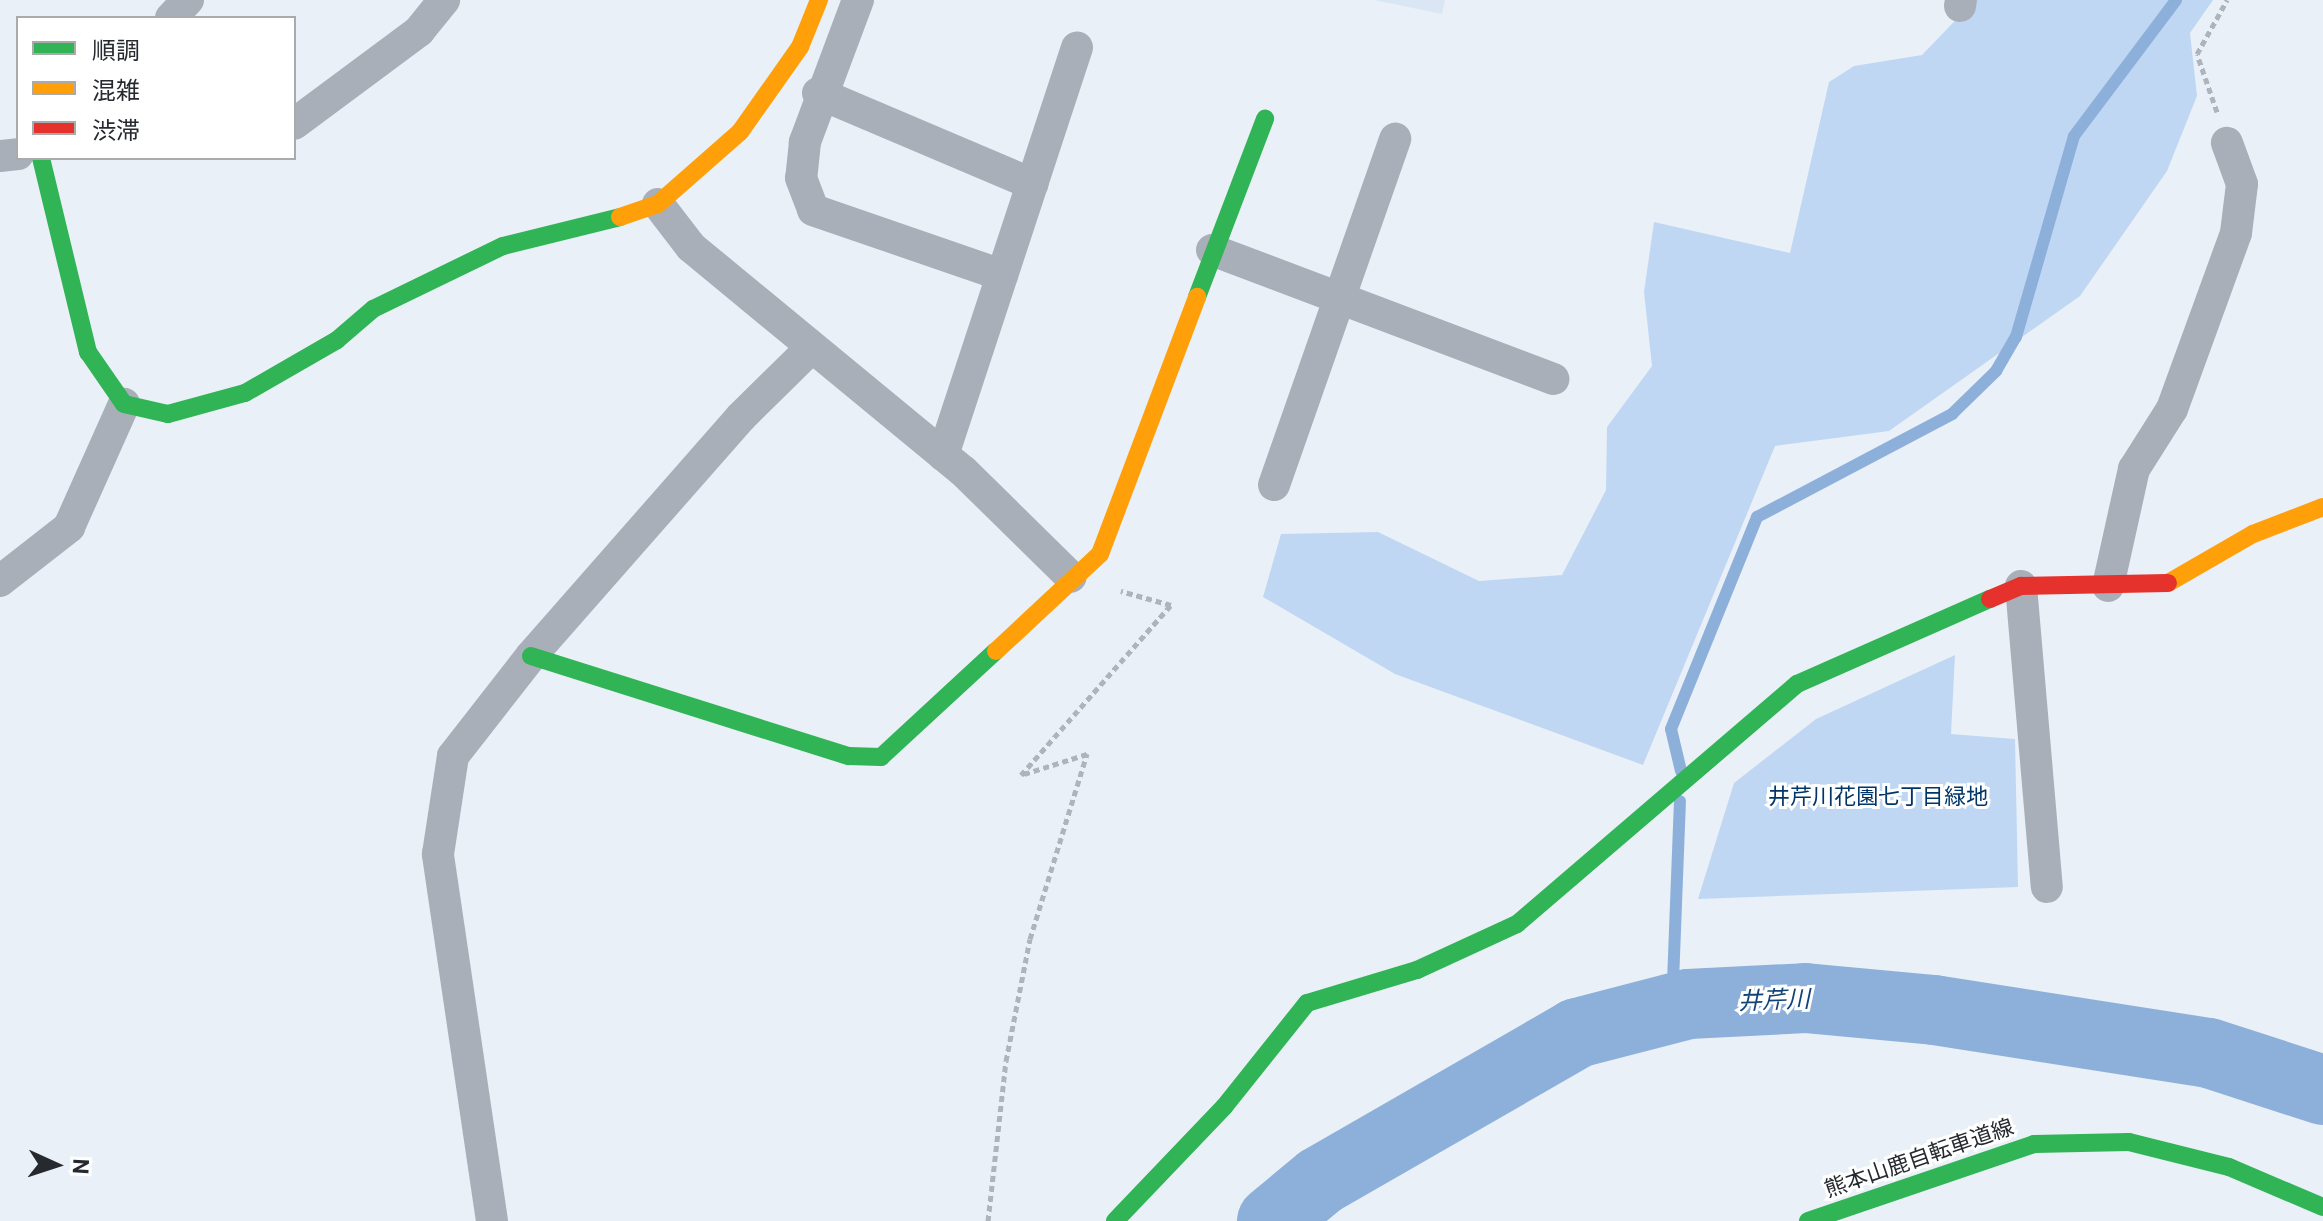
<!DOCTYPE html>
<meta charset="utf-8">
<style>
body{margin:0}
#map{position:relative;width:2323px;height:1221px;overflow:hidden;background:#eaf0f7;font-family:Roboto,"Noto Sans JP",sans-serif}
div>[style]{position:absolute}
.built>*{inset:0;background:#dae6f4}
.green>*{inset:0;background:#c0d7f4}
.stream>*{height:12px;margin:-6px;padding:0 6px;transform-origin:6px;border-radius:6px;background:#8db0da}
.river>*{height:70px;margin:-35px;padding:0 35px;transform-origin:35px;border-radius:35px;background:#8db0da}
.path>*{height:5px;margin-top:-2.5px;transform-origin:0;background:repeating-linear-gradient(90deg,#aeb4bb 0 6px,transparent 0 10px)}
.street>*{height:32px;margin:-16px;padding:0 16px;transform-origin:16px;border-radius:16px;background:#a9afb8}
.fast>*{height:18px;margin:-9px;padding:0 9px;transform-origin:9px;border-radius:9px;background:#30b455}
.slow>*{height:18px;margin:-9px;padding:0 9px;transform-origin:9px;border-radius:9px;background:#ff9f0a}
.jam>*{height:18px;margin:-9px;padding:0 9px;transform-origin:9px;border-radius:9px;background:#e5322d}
span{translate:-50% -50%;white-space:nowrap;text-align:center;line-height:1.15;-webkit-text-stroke:6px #fff;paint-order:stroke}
.park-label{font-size:22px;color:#003568}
.street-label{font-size:22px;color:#262a2f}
.water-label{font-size:24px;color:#114378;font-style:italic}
.legend{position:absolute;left:16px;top:16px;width:280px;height:144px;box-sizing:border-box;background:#fff;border:2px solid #a8aaac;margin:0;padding:10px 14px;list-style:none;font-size:24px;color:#262a2f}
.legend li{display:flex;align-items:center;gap:16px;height:40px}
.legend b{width:40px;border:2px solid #a8aaac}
.north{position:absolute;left:16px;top:1125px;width:80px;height:80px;-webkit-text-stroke:6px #fff;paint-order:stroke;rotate:93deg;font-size:22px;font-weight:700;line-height:32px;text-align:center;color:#262a2f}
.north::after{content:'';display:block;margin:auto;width:28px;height:36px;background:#262a2f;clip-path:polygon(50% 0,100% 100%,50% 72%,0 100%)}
</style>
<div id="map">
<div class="built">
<div style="clip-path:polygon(1374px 0,1445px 0,1442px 14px)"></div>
</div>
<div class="green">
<div style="clip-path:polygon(1975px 0,2213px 0,2190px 33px,2197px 96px,2167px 171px,2080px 296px,1889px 431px,1775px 446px,1643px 765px,1395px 674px,1263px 597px,1281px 534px,1378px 532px,1479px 581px,1562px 575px,1606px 490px,1607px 427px,1652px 366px,1644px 292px,1654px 222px,1790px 253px,1829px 82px,1854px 66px,1922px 55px)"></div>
<div style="clip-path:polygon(1955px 655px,1951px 734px,2015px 739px,2018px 887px,1698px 899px,1734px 783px,1816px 719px)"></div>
</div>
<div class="stream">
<div style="left:1681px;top:771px;width:43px;rotate:-103.4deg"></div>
<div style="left:1671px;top:729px;width:229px;rotate:-67.9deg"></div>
<div style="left:1757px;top:517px;width:221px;rotate:-27.8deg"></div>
<div style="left:1952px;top:414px;width:62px;rotate:-44.3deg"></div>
<div style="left:1996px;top:371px;width:39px;rotate:-60deg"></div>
<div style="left:2016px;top:337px;width:209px;rotate:-73.9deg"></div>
<div style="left:2074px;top:136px;width:170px;rotate:-53.1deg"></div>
<div style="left:1672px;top:1008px;width:207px;rotate:-87.8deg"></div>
</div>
<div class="river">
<div style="left:1272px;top:1221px;width:62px;rotate:-39.8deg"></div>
<div style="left:1320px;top:1181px;width:297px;rotate:-29.9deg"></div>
<div style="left:1577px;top:1033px;width:115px;rotate:-14.6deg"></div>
<div style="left:1688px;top:1004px;width:117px;rotate:-2.9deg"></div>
<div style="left:1805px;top:998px;width:130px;rotate:5.3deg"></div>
<div style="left:1934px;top:1010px;width:278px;rotate:8.9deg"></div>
<div style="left:2209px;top:1053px;width:120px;rotate:18deg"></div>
</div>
<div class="path">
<div style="left:2217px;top:112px;width:61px;rotate:-109deg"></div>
<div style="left:2197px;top:54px;width:62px;rotate:-60.9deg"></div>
<div style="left:988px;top:1221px;width:161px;rotate:-83.6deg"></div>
<div style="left:1006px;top:1061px;width:124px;rotate:-78.9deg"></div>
<div style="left:1030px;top:939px;width:194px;rotate:-72.9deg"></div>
<div style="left:1087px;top:754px;width:69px;rotate:162.3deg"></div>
<div style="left:1021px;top:775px;width:227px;rotate:-48.6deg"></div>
<div style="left:1171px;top:605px;width:52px;rotate:-164.4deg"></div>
</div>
<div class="street">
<div style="left:858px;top:0;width:152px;rotate:110.5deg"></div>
<div style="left:805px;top:142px;width:36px;rotate:96deg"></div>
<div style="left:801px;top:178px;width:34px;rotate:69deg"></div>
<div style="left:813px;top:210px;width:200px;rotate:19deg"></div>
<div style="left:1960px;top:6px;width:6px;rotate:-81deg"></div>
<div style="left:171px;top:18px;width:25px;rotate:-47deg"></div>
<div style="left:818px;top:93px;width:233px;rotate:23deg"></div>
<div style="left:294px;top:124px;width:156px;rotate:-36.6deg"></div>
<div style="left:419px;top:31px;width:40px;rotate:-51deg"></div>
<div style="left:0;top:156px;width:18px;rotate:-6deg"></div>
<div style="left:658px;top:204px;width:54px;rotate:52.5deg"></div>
<div style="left:691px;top:247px;width:352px;rotate:39.5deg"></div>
<div style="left:963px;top:471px;width:151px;rotate:44.5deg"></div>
<div style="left:1212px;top:250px;width:365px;rotate:20.7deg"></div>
<div style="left:943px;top:455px;width:429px;rotate:-71.8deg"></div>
<div style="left:1274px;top:485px;width:367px;rotate:-70.7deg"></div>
<div style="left:0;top:581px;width:88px;rotate:-38deg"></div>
<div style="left:69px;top:527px;width:135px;rotate:-65.9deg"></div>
<div style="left:2021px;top:586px;width:302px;rotate:85.1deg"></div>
<div style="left:2108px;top:586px;width:120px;rotate:-77.5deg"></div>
<div style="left:2134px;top:469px;width:71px;rotate:-57.7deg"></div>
<div style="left:2172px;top:409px;width:187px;rotate:-70deg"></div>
<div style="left:2236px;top:233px;width:49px;rotate:-83deg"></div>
<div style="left:2242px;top:184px;width:44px;rotate:-110.1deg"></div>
<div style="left:492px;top:1221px;width:371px;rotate:-98.4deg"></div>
<div style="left:438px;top:854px;width:99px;rotate:-81.3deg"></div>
<div style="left:453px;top:756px;width:127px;rotate:-52deg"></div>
<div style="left:531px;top:656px;width:318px;rotate:-48.7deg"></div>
<div style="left:741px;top:417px;width:95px;rotate:-44.6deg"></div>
</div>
<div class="fast">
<div style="left:41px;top:158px;width:200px;rotate:76.4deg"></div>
<div style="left:88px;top:352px;width:63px;rotate:55.3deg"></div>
<div style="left:124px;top:404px;width:45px;rotate:12.8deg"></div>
<div style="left:168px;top:414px;width:80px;rotate:-15.3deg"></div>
<div style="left:245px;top:393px;width:106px;rotate:-29.9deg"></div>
<div style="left:337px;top:340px;width:48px;rotate:-40.7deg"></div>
<div style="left:373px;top:309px;width:144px;rotate:-25.9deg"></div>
<div style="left:503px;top:246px;width:121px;rotate:-13.9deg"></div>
<div style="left:1197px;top:297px;width:191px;rotate:-69.1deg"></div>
<div style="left:531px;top:656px;width:333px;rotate:17.5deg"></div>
<div style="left:849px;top:756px;width:32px;rotate:2deg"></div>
<div style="left:881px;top:757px;width:156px;rotate:-42.7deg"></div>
<div style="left:1115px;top:1221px;width:158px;rotate:-46.3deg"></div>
<div style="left:1224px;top:1107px;width:133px;rotate:-51.4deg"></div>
<div style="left:1307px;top:1003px;width:115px;rotate:-16.7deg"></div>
<div style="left:1417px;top:970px;width:110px;rotate:-24.7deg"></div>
<div style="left:1517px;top:924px;width:369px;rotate:-40.6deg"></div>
<div style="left:1797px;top:684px;width:211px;rotate:-23.8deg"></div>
<div style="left:1808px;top:1221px;width:239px;rotate:-18.8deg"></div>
<div style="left:2034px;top:1144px;width:95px;rotate:-1.2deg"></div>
<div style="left:2129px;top:1142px;width:103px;rotate:14deg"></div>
<div style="left:2229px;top:1167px;width:102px;rotate:23.1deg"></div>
</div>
<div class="slow">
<div style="left:620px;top:217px;width:40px;rotate:-18.9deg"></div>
<div style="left:658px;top:204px;width:109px;rotate:-41.3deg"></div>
<div style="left:740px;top:132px;width:104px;rotate:-54.8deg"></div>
<div style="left:800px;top:47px;width:51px;rotate:-68deg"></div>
<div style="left:2168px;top:583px;width:98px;rotate:-30deg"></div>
<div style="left:2253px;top:534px;width:75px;rotate:-21.1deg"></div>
<div style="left:996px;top:651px;width:142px;rotate:-43deg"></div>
<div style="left:1100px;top:554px;width:275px;rotate:-69.3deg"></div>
</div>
<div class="jam">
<div style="left:1990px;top:599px;width:34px;rotate:-23deg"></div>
<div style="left:2021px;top:586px;width:147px;rotate:-1.2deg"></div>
</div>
<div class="park-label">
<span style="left:1878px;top:797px">井芹川花園七丁目緑地</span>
</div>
<div class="street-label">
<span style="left:1919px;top:1158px;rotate:-19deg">熊本山鹿自転車道線</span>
</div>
<div class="water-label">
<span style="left:1774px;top:1001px;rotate:-2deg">井芹川</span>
</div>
<ul class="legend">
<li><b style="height:10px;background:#30b455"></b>順調</li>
<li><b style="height:10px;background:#ff9f0a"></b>混雑</li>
<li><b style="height:10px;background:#e5322d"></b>渋滞</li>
</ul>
<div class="north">N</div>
</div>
